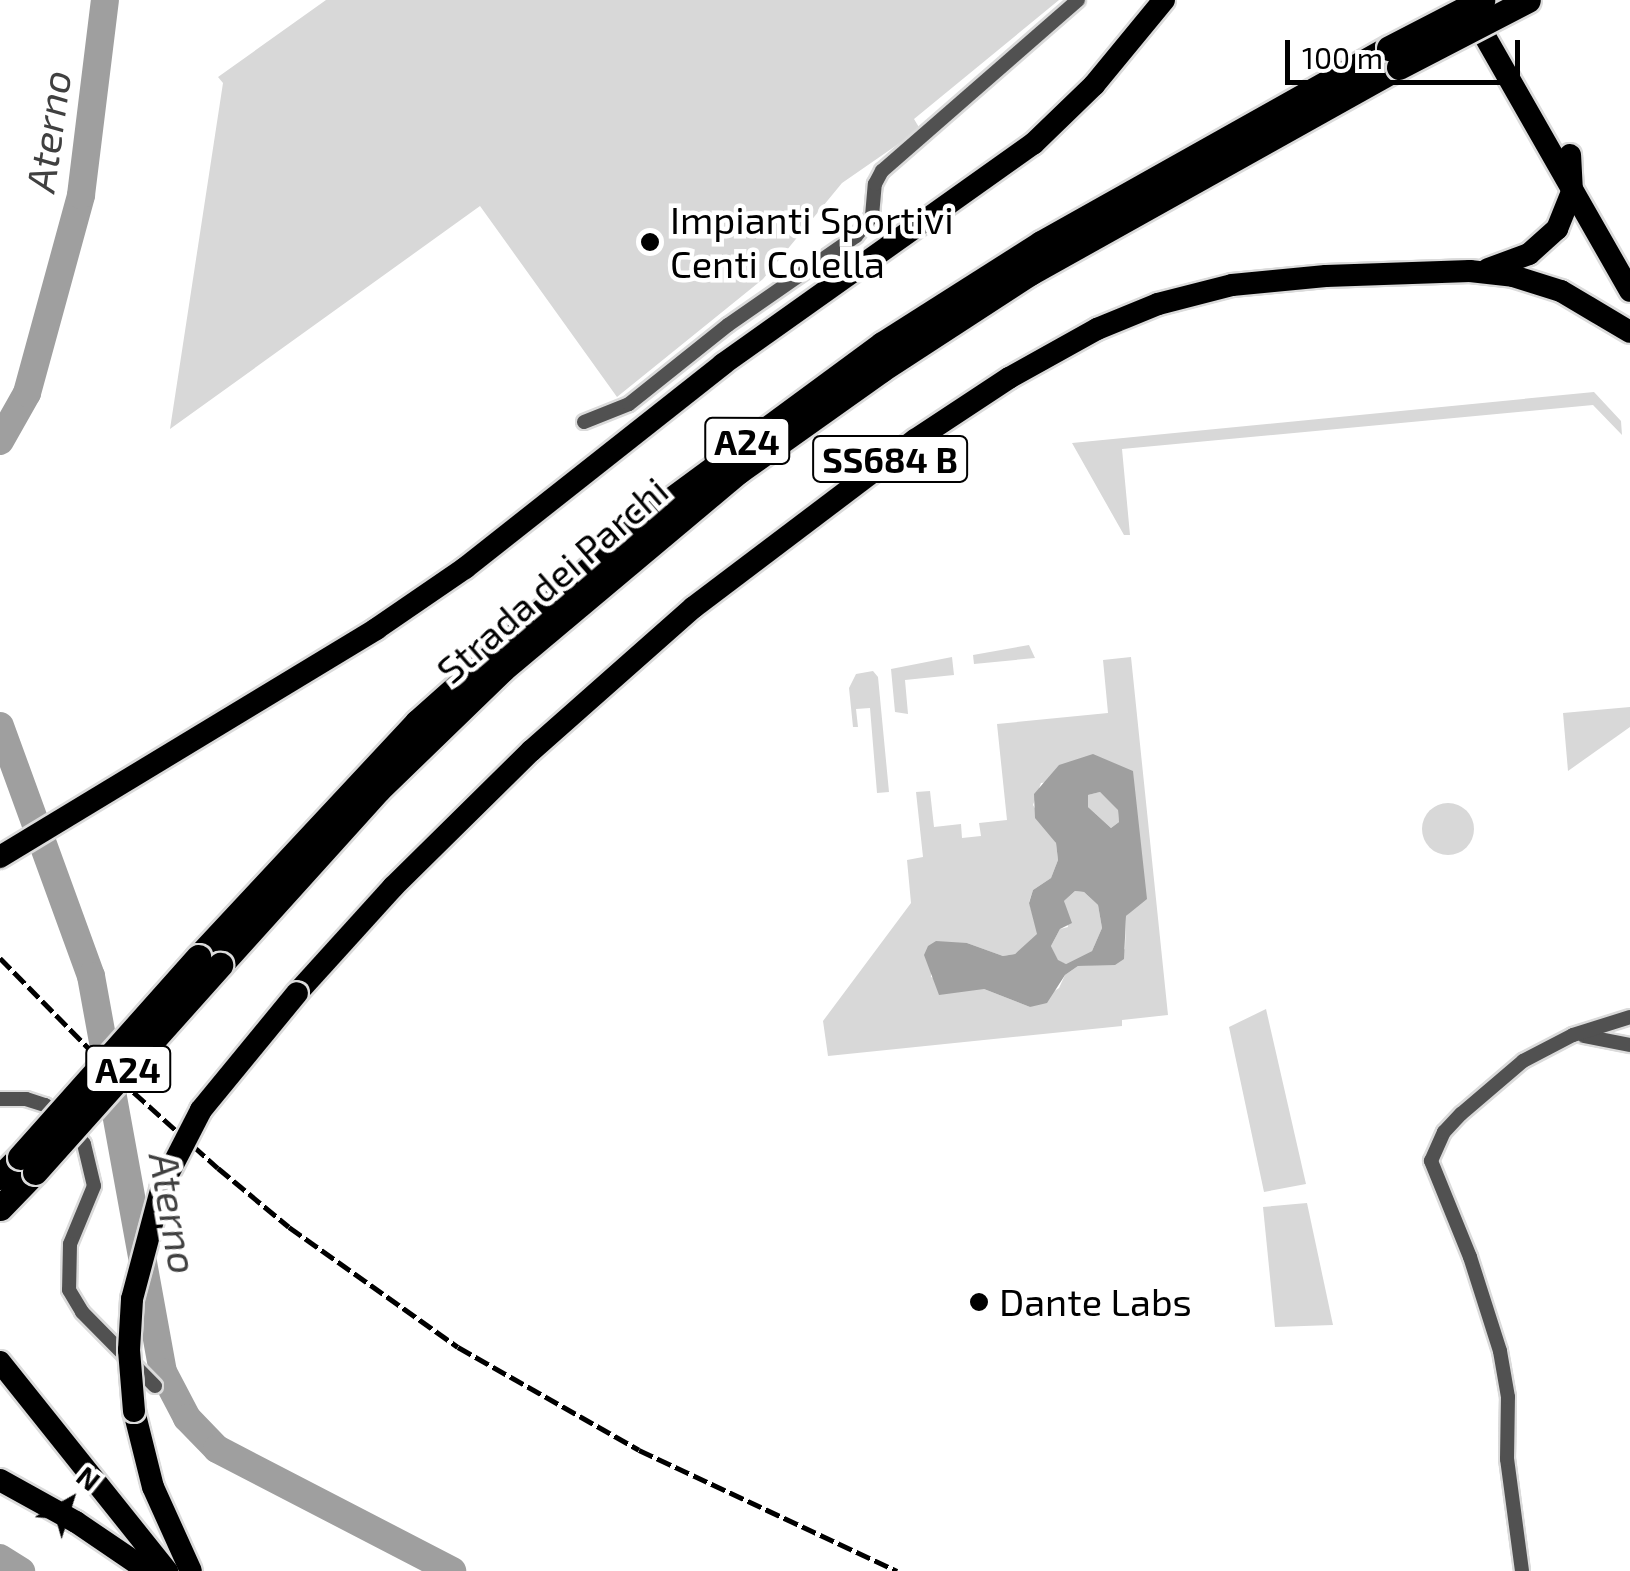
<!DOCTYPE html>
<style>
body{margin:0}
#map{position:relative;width:1630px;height:1571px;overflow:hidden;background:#fff;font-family:"Exo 2",sans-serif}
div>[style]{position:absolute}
.green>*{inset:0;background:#d8d8d8}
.round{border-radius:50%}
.water>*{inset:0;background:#9f9f9f}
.river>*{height:28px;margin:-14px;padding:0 14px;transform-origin:14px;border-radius:14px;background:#9f9f9f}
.roads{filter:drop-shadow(2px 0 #dbdbdb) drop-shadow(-2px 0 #dbdbdb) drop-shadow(0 2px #dbdbdb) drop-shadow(0 -2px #dbdbdb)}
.minor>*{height:14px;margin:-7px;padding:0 7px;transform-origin:7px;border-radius:7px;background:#515151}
.primary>*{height:22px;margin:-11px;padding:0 11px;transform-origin:11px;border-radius:11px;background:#000}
.trunk>*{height:22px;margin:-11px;padding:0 11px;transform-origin:11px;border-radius:11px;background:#000}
.motorway>*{height:25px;margin:-12.5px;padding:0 12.5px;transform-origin:12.5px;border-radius:12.5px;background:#000}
.rail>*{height:5px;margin-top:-2.5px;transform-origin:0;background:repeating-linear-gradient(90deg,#000 0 15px,transparent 0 20px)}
.bridges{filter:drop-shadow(2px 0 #dbdbdb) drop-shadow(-2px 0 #dbdbdb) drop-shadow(0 2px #dbdbdb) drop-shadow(0 -2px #dbdbdb)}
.trunk-bridge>*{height:22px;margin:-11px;padding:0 11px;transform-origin:11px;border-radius:11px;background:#000}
.motorway-bridge>*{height:25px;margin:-12.5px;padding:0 12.5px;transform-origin:12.5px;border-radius:12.5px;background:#000}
.dots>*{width:28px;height:28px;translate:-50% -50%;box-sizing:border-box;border:5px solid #fff;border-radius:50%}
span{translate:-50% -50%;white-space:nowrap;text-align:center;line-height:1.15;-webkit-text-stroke:9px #fff;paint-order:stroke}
.shield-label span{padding:2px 8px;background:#fff;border:2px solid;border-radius:8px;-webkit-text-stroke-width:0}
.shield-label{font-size:35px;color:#000;font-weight:700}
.poi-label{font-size:38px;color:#000}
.left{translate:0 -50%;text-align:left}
.street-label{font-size:38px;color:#000}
.water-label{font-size:40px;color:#404040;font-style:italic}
.north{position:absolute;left:20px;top:1451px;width:100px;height:100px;-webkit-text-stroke:8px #fff;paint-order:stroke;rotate:39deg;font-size:28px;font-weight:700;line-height:40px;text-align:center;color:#000}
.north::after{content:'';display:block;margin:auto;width:35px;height:45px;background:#000;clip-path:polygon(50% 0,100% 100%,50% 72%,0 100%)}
.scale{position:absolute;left:1285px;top:40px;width:235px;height:45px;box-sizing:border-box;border:5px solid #000;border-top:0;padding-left:12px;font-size:30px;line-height:35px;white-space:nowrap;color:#000;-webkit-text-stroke:8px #fff;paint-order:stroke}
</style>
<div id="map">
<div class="green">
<div style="clip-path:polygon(326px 0,1059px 0,914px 119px,920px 129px,842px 183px,763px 279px,617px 397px,480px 206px,170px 429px,223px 83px,218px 77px)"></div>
<div style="clip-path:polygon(1594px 392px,1621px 421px,1622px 435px,1593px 405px,1122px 449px,1130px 535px,1124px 535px,1072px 443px)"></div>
<div style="clip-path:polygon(1029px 645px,1035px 658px,974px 664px,973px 655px)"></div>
<div style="clip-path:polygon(952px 657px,954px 675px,905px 680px,908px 714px,895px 712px,891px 669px)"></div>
<div style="clip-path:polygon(evenodd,1131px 657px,1168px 1015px,1122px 1020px,1122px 1026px,828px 1056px,823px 1021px,911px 903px,907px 860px,923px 857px,916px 792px,930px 791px,934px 827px,961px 824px,962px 838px,981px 836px,979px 823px,1007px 820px,997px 724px,1108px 713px,1103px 660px,1131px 657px,1133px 771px,1135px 907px,1126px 916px,1125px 949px,1092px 965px,1078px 966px,1065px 975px,1059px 988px,1030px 1007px,984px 989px,961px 989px,931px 977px,931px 966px,950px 945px,967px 943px,1003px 956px,1015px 954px,1038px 934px,1029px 902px,1033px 890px,1051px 878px,1058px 860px,1056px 843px,1033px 805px,1041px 783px,1133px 771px)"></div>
<div style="clip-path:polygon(873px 671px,878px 677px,889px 792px,877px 793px,870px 708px,856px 709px,858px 727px,853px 727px,849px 688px,856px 674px)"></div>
<div style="clip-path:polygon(1630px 707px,1630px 727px,1568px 771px,1563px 713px)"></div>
<div style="clip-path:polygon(1100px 792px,1118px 809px,1119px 822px,1111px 828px,1088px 807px,1088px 795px)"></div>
<div class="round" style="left:1422px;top:803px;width:52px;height:52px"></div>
<div style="clip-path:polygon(1075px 891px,1084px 892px,1098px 905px,1102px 928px,1092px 951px,1066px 964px,1058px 961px,1051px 946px,1060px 929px,1068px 927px,1064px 901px)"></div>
<div style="clip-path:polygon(1266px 1009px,1306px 1184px,1264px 1192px,1229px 1027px)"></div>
<div style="clip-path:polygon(1307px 1203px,1333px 1325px,1275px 1327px,1263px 1207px)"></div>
</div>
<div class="water">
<div style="clip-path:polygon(evenodd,1093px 754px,1133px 771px,1147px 899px,1126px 916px,1124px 959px,1115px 965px,1078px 966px,1065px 975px,1047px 1003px,1030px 1007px,984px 989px,939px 995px,924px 955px,928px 946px,936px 941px,967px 943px,1003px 956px,1015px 954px,1037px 934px,1029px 903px,1033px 890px,1051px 878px,1058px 860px,1056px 843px,1035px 818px,1034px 794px,1059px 765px,1093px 754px,1100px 792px,1118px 810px,1119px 822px,1111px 828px,1088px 807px,1088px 795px,1100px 792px,1093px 754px,1075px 891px,1084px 892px,1098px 905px,1102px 928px,1092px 951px,1066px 964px,1058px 960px,1051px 946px,1060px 929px,1072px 923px,1064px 901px,1075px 891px)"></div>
</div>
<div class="river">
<div style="left:0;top:441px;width:55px;rotate:-60.6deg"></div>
<div style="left:27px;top:393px;width:205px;rotate:-74.7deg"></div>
<div style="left:81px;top:195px;width:196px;rotate:-83deg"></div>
<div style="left:0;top:726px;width:266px;rotate:70deg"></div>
<div style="left:91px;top:976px;width:402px;rotate:79.7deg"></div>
<div style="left:163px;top:1372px;width:52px;rotate:62.4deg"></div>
<div style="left:187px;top:1418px;width:43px;rotate:45.9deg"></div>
<div style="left:217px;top:1449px;width:265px;rotate:27.4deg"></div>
<div style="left:0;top:1558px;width:25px;rotate:32deg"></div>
</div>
<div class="roads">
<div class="minor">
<div style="left:584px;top:422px;width:48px;rotate:-21.8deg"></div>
<div style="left:629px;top:404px;width:127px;rotate:-38.6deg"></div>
<div style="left:728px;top:325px;width:156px;rotate:-34.8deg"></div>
<div style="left:856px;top:236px;width:26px;rotate:-51deg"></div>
<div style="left:872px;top:216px;width:32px;rotate:-85deg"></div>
<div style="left:875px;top:184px;width:15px;rotate:-62deg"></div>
<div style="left:882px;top:171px;width:260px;rotate:-41.1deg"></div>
<div style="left:1584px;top:1036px;width:47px;rotate:11.1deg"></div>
<div style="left:0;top:1099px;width:26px"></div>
<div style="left:26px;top:1099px;width:20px;rotate:18deg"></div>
<div style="left:45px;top:1105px;width:29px;rotate:36deg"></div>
<div style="left:68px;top:1122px;width:27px;rotate:54deg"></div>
<div style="left:84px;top:1144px;width:43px;rotate:76.6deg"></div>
<div style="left:94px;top:1186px;width:63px;rotate:112.5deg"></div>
<div style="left:70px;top:1244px;width:46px;rotate:91.2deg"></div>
<div style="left:69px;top:1290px;width:26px;rotate:59deg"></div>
<div style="left:82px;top:1312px;width:104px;rotate:45.4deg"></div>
<div style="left:1522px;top:1571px;width:113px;rotate:-97.6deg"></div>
<div style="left:1507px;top:1459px;width:62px;rotate:-89.1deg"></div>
<div style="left:1508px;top:1397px;width:47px;rotate:-99.9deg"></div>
<div style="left:1500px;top:1351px;width:99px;rotate:-107.7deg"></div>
<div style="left:1470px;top:1257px;width:104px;rotate:-112.1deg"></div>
<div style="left:1431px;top:1161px;width:32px;rotate:-66deg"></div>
<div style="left:1444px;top:1132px;width:25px;rotate:-47deg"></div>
<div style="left:1461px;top:1114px;width:82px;rotate:-40.5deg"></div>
<div style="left:1523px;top:1061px;width:56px;rotate:-27.5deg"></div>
<div style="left:1573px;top:1035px;width:60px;rotate:-17.5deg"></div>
</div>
<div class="primary">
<div style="left:1471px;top:12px;width:321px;rotate:60.3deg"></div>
</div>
<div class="trunk">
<div style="left:1488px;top:269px;width:44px;rotate:-20.1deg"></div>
<div style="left:1529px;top:254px;width:38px;rotate:-42deg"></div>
<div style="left:1557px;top:229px;width:40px;rotate:-68deg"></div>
<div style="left:1572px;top:192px;width:37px;rotate:-93deg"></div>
<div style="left:0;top:857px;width:440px;rotate:-31.2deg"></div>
<div style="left:376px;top:629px;width:108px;rotate:-34.4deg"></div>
<div style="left:465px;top:568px;width:329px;rotate:-38.3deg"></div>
<div style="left:723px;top:364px;width:380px;rotate:-35.4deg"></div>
<div style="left:1033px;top:144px;width:85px;rotate:-44deg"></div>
<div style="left:1094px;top:85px;width:110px;rotate:-50.5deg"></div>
<div style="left:297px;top:993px;width:143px;rotate:-47.8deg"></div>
<div style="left:393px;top:887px;width:194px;rotate:-44.6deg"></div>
<div style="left:531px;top:751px;width:217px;rotate:-41.5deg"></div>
<div style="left:694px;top:607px;width:277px;rotate:-37.1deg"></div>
<div style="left:915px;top:440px;width:113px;rotate:-33.4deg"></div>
<div style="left:1009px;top:378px;width:101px;rotate:-29.1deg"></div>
<div style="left:1097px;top:329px;width:66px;rotate:-22.3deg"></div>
<div style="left:1158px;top:304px;width:76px;rotate:-14.4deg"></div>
<div style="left:1232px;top:285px;width:94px;rotate:-5.5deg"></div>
<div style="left:1326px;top:276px;width:144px;rotate:-2deg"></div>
<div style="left:1470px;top:271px;width:43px;rotate:6.6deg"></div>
<div style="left:1513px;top:276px;width:50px;rotate:17.4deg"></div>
<div style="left:1561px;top:291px;width:80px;rotate:30.7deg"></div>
<div style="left:0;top:1362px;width:268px;rotate:51.4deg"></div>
<div style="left:134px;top:1411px;width:78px;rotate:76deg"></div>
<div style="left:153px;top:1487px;width:92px;rotate:65.7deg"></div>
<div style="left:0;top:1480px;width:87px;rotate:28.9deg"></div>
<div style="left:76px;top:1522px;width:87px;rotate:34.2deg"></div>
</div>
<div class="motorway">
<div style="left:198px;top:957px;width:321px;rotate:-47deg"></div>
<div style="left:417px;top:722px;width:307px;rotate:-41.7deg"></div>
<div style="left:646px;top:518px;width:293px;rotate:-36.4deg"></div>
<div style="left:882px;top:344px;width:188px;rotate:-32.4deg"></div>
<div style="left:1041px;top:243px;width:399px;rotate:-29.3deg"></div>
<div style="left:220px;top:965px;width:236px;rotate:-47.9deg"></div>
<div style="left:378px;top:790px;width:174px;rotate:-44.1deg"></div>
<div style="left:503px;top:669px;width:308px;rotate:-40deg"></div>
<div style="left:739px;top:471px;width:174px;rotate:-35.4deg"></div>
<div style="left:881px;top:370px;width:178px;rotate:-33.1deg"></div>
<div style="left:1030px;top:273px;width:423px;rotate:-29.2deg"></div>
<div style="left:0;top:1177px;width:28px;rotate:-45deg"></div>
<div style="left:0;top:1208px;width:50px;rotate:-45.8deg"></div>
</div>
</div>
<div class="rail">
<div style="left:0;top:958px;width:170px;rotate:45.5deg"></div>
<div style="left:119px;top:1079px;width:133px;rotate:42deg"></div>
<div style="left:218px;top:1168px;width:92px;rotate:39.7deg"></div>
<div style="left:289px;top:1227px;width:207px;rotate:35.4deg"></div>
<div style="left:458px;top:1347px;width:208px;rotate:29.6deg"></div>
<div style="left:639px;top:1450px;width:285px;rotate:25.1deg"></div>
</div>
<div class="bridges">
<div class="trunk-bridge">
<div style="left:134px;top:1411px;width:61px;rotate:-94.7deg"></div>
<div style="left:129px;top:1350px;width:51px;rotate:-86.6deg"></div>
<div style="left:132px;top:1299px;width:117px;rotate:-75.1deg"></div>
<div style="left:162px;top:1186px;width:85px;rotate:-62.8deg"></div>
<div style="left:201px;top:1110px;width:151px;rotate:-50.6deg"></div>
</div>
<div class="motorway-bridge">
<div style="left:1389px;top:48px;width:105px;rotate:-27.3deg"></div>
<div style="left:1399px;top:67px;width:145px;rotate:-27.4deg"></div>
<div style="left:20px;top:1157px;width:268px;rotate:-48.3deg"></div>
<div style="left:35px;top:1172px;width:278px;rotate:-48.2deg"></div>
</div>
</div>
<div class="dots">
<div style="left:650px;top:242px;background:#000"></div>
<div style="left:979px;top:1302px;background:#000"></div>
</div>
<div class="shield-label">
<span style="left:747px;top:441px">A24</span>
<span style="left:890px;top:459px">SS684 B</span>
<span style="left:128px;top:1069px">A24</span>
</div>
<div class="poi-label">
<span class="left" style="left:670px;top:242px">Impianti Sportivi<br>Centi Colella</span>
<span class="left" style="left:999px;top:1302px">Dante Labs</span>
</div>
<div class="street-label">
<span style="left:552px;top:580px;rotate:-41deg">Strada dei Parchi</span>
</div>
<div class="water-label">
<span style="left:47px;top:131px;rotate:-82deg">Aterno</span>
<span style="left:175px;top:1213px;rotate:80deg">Aterno</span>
</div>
<div class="north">N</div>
<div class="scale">100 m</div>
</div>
